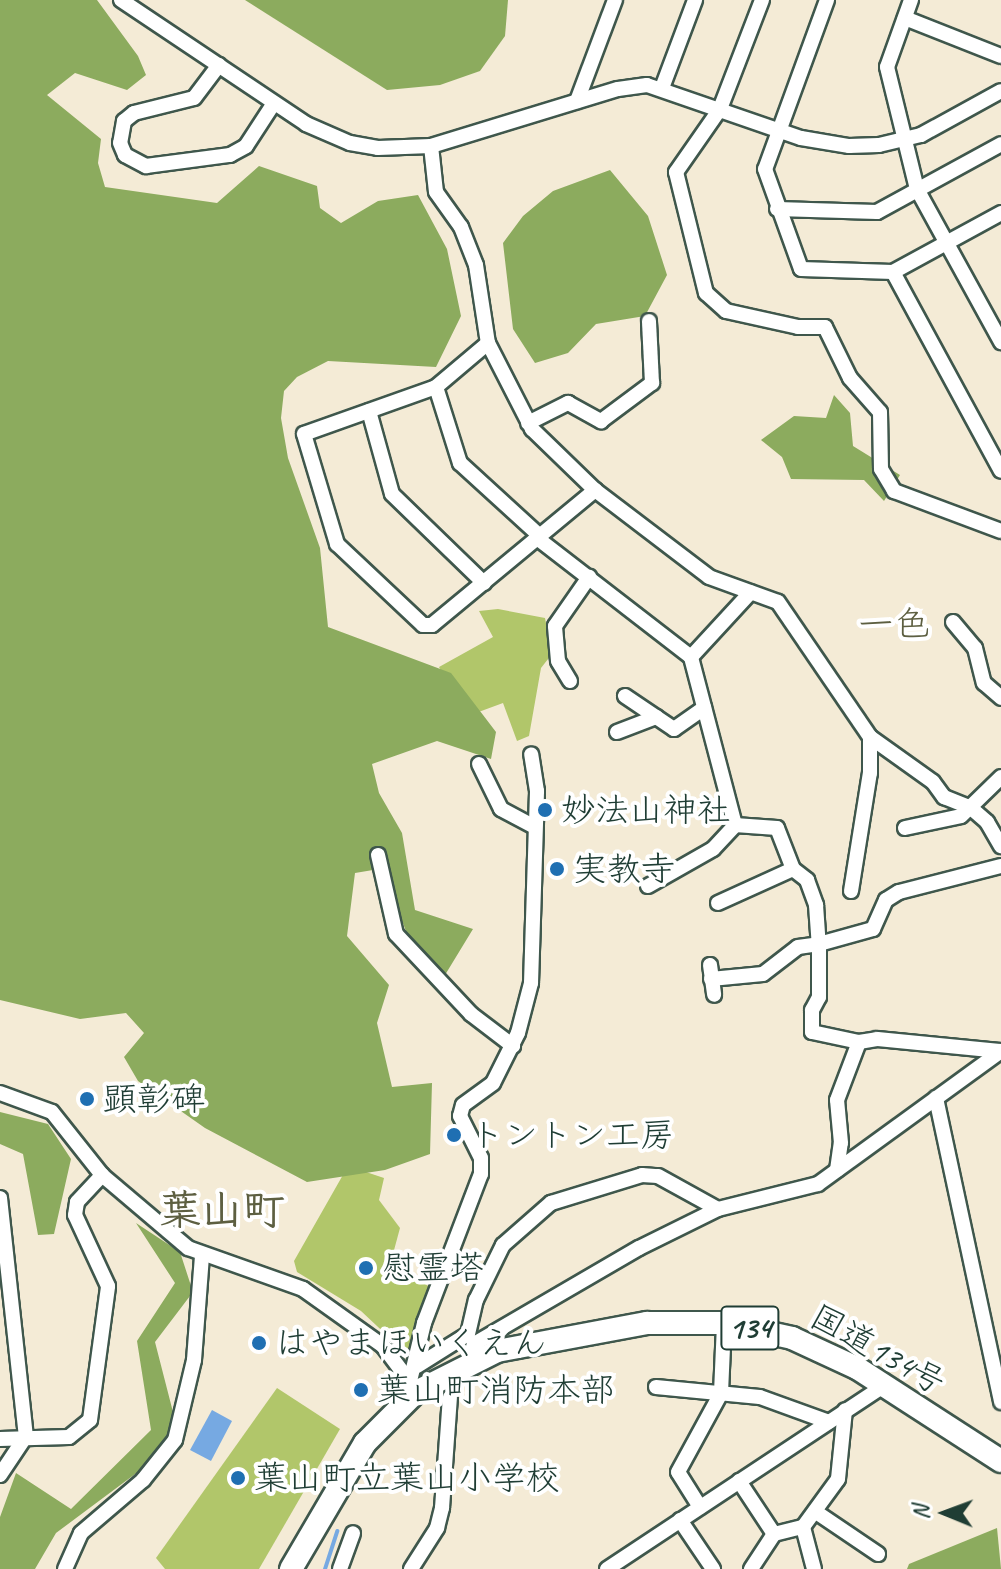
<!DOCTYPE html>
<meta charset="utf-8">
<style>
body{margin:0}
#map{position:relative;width:1001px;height:1569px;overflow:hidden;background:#f4ebd6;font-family:Caveat,"Klee One",sans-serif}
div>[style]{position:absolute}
.green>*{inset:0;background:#b1c66a}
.forest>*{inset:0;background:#8cab5e}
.water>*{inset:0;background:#76a9e2}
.stream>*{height:4px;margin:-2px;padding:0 2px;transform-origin:2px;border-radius:2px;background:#76a9e2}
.roads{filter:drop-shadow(2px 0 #3f574c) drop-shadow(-2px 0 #3f574c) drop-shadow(0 2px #3f574c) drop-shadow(0 -2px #3f574c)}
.minor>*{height:14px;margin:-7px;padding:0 7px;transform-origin:7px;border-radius:7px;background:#fff}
.highway>*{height:22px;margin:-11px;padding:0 11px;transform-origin:11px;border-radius:11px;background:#fff}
.dots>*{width:22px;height:22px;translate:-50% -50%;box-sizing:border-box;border:4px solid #fff;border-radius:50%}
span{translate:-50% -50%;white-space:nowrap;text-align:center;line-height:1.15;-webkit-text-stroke:8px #fff;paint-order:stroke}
.shield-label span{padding:2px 6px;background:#fff;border:2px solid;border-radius:6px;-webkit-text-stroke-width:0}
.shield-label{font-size:32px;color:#1f3d34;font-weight:700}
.poi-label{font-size:34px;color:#1f3d34}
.left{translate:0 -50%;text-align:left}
.street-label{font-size:34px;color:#1f3d34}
.neighbourhood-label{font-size:36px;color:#5d5f41}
.district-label{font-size:42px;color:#5d5f41;font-weight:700}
.north{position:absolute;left:905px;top:1473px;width:80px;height:80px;-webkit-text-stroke:6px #fff;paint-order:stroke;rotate:271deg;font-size:22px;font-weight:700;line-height:32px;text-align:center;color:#1f3d34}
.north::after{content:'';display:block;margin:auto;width:28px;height:36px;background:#1f3d34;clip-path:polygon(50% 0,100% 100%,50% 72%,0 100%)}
</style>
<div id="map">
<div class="green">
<div style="clip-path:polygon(498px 609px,545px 618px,552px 654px,541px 668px,529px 736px,517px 741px,503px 703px,465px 717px,439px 667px,493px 637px,479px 611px)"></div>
<div style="clip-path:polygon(348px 1166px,384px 1178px,379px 1200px,400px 1228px,390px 1265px,432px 1288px,416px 1322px,410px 1357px,361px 1311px,297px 1272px,294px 1261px)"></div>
<div style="clip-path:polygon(277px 1388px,340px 1429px,259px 1569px,165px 1569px,156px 1558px)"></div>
</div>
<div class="forest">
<div style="clip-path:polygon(0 0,97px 0,138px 56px,146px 75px,127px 90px,75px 73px,47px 95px,101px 139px,98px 163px,105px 187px,217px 203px,259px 166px,317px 186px,320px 208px,341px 223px,378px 201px,418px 195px,447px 249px,461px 316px,436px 367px,328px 361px,297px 377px,284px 391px,281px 418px,288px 458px,320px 548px,328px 627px,451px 673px,496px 732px,491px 759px,437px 741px,372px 764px,379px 793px,402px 833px,415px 910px,473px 929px,445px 975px,415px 955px,393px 897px,373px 870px,355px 873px,347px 936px,389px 985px,377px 1023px,392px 1087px,432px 1083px,430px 1154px,385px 1170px,307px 1182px,205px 1128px,138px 1081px,124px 1057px,144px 1033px,126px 1013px,80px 1019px,0 1000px)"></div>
<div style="clip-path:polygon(245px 0,508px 0,505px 36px,480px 71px,440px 85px,387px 90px)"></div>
<div style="clip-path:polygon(610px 170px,648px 216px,667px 275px,645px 316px,596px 324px,568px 353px,535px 363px,513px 329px,503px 243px,523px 216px,553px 191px)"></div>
<div style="clip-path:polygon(834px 395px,850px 413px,853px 446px,900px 475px,884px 501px,864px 480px,791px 479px,782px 457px,761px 440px,794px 416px,826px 418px)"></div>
<div style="clip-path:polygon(0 1112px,48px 1124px,71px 1159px,54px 1234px,38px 1235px,23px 1154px,0 1144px)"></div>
<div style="clip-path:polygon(136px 1223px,180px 1252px,193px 1292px,155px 1342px,174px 1416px,162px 1454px,56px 1533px,35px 1569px,0 1569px,0 1517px,16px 1473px,71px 1509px,151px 1430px,137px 1341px,175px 1283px)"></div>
<div style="clip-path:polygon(997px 1528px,1001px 1569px,907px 1569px,909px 1564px)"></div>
</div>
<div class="water">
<div style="clip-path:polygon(212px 1410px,232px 1421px,211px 1461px,190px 1450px)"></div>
</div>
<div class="stream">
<div style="left:325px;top:1569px;width:40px;rotate:-72deg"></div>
</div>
<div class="roads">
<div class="minor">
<div style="left:121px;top:0;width:223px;rotate:33.8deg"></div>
<div style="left:306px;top:124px;width:48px;rotate:23.4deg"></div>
<div style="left:350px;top:143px;width:28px;rotate:10deg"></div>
<div style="left:378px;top:148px;width:53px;rotate:-2.2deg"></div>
<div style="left:431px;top:146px;width:195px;rotate:-17deg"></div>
<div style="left:618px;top:89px;width:29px;rotate:-8deg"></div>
<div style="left:647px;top:85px;width:163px;rotate:19deg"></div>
<div style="left:801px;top:138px;width:49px;rotate:9.5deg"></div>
<div style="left:849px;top:146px;width:30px;rotate:-2deg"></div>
<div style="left:879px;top:145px;width:43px;rotate:-13.4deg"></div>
<div style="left:921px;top:135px;width:91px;rotate:-28.8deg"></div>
<div style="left:762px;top:0;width:117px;rotate:111.1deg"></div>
<div style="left:720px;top:109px;width:77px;rotate:124.9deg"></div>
<div style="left:676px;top:172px;width:125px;rotate:76.1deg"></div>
<div style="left:706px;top:293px;width:27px;rotate:42deg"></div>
<div style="left:726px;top:311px;width:74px;rotate:12.5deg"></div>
<div style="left:798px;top:327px;width:27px"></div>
<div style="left:825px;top:327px;width:57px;rotate:63.9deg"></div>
<div style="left:850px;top:378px;width:45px;rotate:48.6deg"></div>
<div style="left:880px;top:412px;width:57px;rotate:89deg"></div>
<div style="left:881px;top:469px;width:26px;rotate:59deg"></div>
<div style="left:894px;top:491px;width:114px;rotate:20.5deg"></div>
<div style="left:827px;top:0;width:180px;rotate:110.1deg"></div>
<div style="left:765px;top:169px;width:106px;rotate:70.2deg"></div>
<div style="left:801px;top:269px;width:92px;rotate:1.9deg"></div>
<div style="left:893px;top:272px;width:123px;rotate:-28.6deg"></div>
<div style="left:911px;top:0;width:71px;rotate:109.7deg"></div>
<div style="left:887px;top:67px;width:126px;rotate:76.2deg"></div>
<div style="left:917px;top:189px;width:175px;rotate:61.2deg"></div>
<div style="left:905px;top:18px;width:103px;rotate:21.6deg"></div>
<div style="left:219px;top:65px;width:41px;rotate:127.1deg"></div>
<div style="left:194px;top:98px;width:62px;rotate:166deg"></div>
<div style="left:134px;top:113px;width:13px;rotate:141deg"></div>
<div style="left:124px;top:121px;width:22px;rotate:100deg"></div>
<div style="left:120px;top:143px;width:13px;rotate:67deg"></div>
<div style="left:125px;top:155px;width:24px;rotate:28deg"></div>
<div style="left:146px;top:166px;width:85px;rotate:-7.5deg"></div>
<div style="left:230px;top:155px;width:18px;rotate:-29deg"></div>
<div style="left:246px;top:146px;width:51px;rotate:-56.9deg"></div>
<div style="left:662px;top:88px;width:94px;rotate:-69.4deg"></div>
<div style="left:577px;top:101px;width:108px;rotate:-69.4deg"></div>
<div style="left:431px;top:146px;width:46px;rotate:83.8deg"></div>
<div style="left:436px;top:192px;width:43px;rotate:54.5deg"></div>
<div style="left:461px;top:227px;width:41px;rotate:68.5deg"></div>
<div style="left:476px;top:265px;width:79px;rotate:81.3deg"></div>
<div style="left:488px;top:343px;width:97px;rotate:62.9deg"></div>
<div style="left:532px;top:429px;width:88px;rotate:44.1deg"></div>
<div style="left:595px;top:490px;width:143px;rotate:37.3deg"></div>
<div style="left:709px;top:577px;width:73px;rotate:19.9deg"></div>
<div style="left:778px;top:602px;width:163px;rotate:55.7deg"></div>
<div style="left:870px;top:737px;width:77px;rotate:35.5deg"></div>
<div style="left:933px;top:782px;width:19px;rotate:54deg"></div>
<div style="left:944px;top:797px;width:29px;rotate:22deg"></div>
<div style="left:971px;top:808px;width:21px;rotate:41deg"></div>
<div style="left:987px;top:822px;width:28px;rotate:60deg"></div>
<div style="left:777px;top:209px;width:100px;rotate:1.7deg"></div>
<div style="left:877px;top:212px;width:141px;rotate:-28.7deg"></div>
<div style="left:893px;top:272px;width:226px;rotate:61.5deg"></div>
<div style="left:488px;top:343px;width:68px;rotate:139.8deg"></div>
<div style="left:436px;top:387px;width:140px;rotate:160.4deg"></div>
<div style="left:304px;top:434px;width:115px;rotate:73.3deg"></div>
<div style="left:337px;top:544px;width:118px;rotate:43.3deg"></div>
<div style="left:423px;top:625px;width:9px"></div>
<div style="left:432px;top:625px;width:212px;rotate:-39.6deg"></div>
<div style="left:436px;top:387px;width:80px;rotate:72.5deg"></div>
<div style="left:460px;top:463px;width:108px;rotate:42.4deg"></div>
<div style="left:369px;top:411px;width:86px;rotate:74.5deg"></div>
<div style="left:392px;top:494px;width:128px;rotate:44.1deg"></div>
<div style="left:528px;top:423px;width:45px;rotate:-26.6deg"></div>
<div style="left:568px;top:403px;width:38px;rotate:29deg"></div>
<div style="left:601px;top:421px;width:64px;rotate:-36.7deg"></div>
<div style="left:652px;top:383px;width:62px;rotate:-92.8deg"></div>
<div style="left:537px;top:538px;width:195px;rotate:37.7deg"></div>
<div style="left:691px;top:657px;width:88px;rotate:-47.3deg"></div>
<div style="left:953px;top:622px;width:34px;rotate:50deg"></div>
<div style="left:975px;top:648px;width:36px;rotate:76deg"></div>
<div style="left:984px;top:683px;width:23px;rotate:41deg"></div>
<div style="left:570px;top:681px;width:23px;rotate:-121deg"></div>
<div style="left:558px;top:661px;width:35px;rotate:-95deg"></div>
<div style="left:555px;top:626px;width:60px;rotate:-55.2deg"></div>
<div style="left:625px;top:696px;width:59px;rotate:34deg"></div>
<div style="left:674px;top:729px;width:37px;rotate:-35deg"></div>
<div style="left:617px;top:732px;width:42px;rotate:-21deg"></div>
<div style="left:479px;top:764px;width:50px;rotate:63.9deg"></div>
<div style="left:501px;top:809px;width:38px;rotate:28deg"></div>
<div style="left:735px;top:825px;width:42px;rotate:4.1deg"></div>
<div style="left:777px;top:828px;width:44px;rotate:68.7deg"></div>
<div style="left:905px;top:828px;width:57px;rotate:-12.1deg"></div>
<div style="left:961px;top:816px;width:56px;rotate:-44.3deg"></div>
<div style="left:378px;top:855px;width:81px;rotate:77.2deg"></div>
<div style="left:396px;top:934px;width:110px;rotate:46.8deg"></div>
<div style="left:471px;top:1014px;width:53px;rotate:37.3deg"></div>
<div style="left:648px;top:886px;width:75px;rotate:-29.6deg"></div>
<div style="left:713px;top:849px;width:33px;rotate:-47deg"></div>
<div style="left:735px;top:825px;width:174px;rotate:-104.7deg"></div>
<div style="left:851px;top:891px;width:120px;rotate:-80.9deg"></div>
<div style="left:870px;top:773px;width:36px;rotate:-90deg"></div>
<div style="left:718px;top:903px;width:82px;rotate:-24.4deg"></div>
<div style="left:793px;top:869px;width:18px;rotate:38deg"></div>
<div style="left:807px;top:880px;width:27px;rotate:70deg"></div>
<div style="left:816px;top:905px;width:39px;rotate:86deg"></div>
<div style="left:819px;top:944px;width:56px;rotate:-15.5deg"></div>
<div style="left:873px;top:929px;width:32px;rotate:-66deg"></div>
<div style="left:886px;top:900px;width:15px;rotate:-32deg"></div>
<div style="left:899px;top:892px;width:105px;rotate:-14.3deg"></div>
<div style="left:710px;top:965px;width:30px;rotate:82deg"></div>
<div style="left:711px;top:979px;width:52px;rotate:-5.5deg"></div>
<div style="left:763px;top:974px;width:44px;rotate:-37.6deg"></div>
<div style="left:798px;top:947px;width:21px;rotate:-8deg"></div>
<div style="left:819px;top:944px;width:53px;rotate:90deg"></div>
<div style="left:819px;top:997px;width:15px;rotate:118deg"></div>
<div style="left:812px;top:1010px;width:22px;rotate:90deg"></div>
<div style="left:812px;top:1032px;width:48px;rotate:12deg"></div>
<div style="left:0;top:1093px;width:55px;rotate:20.1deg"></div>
<div style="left:52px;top:1112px;width:80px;rotate:51.6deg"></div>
<div style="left:102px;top:1175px;width:113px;rotate:40.3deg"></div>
<div style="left:188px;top:1248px;width:122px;rotate:19.6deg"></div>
<div style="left:303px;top:1289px;width:98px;rotate:35.5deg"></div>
<div style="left:383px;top:1346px;width:50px;rotate:53.1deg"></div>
<div style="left:936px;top:1098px;width:311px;rotate:77.9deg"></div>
<div style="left:837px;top:1170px;width:27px;rotate:-82deg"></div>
<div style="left:841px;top:1143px;width:43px;rotate:-95.3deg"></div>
<div style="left:837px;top:1100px;width:62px;rotate:-69.2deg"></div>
<div style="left:859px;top:1042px;width:18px;rotate:-9deg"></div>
<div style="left:877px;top:1039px;width:124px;rotate:5.6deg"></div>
<div style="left:0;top:1198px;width:239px;rotate:83.8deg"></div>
<div style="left:26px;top:1436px;width:47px;rotate:123.7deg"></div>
<div style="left:469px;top:1361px;width:18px;rotate:-74deg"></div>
<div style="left:474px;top:1344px;width:191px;rotate:-30.2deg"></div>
<div style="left:639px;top:1248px;width:88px;rotate:-26.3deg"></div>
<div style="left:718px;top:1209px;width:103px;rotate:-14deg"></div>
<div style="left:818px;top:1184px;width:226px;rotate:-36deg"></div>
<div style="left:417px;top:1366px;width:60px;rotate:-32.1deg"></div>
<div style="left:468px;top:1334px;width:35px;rotate:-77deg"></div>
<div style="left:476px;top:1300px;width:61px;rotate:-63.9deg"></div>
<div style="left:503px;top:1245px;width:64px;rotate:-41.2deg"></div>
<div style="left:551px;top:1203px;width:95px;rotate:-17.1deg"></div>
<div style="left:642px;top:1175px;width:16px;rotate:4deg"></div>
<div style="left:658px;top:1176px;width:68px;rotate:28.8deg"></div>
<div style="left:410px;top:1381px;width:60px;rotate:-76.4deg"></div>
<div style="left:424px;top:1323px;width:160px;rotate:-69.1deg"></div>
<div style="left:481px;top:1174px;width:16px;rotate:-90deg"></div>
<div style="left:481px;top:1158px;width:47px;rotate:-116.6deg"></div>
<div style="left:460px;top:1116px;width:11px;rotate:-75deg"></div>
<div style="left:463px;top:1105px;width:37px;rotate:-36deg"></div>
<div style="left:493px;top:1083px;width:56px;rotate:-63.4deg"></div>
<div style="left:518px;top:1033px;width:52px;rotate:-75.4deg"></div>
<div style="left:531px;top:983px;width:192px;rotate:-88.2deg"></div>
<div style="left:537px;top:791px;width:37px;rotate:-99deg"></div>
<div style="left:656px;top:1387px;width:104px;rotate:5.5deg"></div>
<div style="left:760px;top:1397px;width:73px;rotate:19.9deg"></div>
<div style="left:0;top:1439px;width:69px;rotate:-1.7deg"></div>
<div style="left:69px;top:1437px;width:27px;rotate:-39deg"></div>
<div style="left:90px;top:1420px;width:135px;rotate:-82.3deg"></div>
<div style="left:108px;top:1286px;width:78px;rotate:-114.9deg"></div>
<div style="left:75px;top:1215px;width:13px;rotate:-81deg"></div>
<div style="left:77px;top:1202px;width:37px;rotate:-47deg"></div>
<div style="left:739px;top:1481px;width:64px;rotate:56.6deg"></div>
<div style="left:700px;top:1507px;width:41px;rotate:-122.2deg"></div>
<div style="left:678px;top:1472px;width:90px;rotate:-61.4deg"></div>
<div style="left:721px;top:1393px;width:70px;rotate:-87.5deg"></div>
<div style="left:816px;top:1512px;width:75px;rotate:34.1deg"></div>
<div style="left:680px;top:1520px;width:59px;rotate:56deg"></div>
<div style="left:65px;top:1569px;width:39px;rotate:-66deg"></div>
<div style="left:81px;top:1533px;width:82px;rotate:-40.5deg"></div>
<div style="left:143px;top:1480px;width:51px;rotate:-51.3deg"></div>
<div style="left:175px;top:1440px;width:82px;rotate:-76.6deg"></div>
<div style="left:194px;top:1360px;width:104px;rotate:-85.6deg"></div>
<div style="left:340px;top:1569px;width:38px;rotate:-70deg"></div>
<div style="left:411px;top:1569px;width:49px;rotate:-57.6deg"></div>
<div style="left:437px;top:1528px;width:21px;rotate:-76deg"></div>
<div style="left:442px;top:1508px;width:111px;rotate:-85.9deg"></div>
<div style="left:607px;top:1569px;width:332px;rotate:-33.5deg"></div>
<div style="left:751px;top:1569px;width:42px;rotate:-56.7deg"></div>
<div style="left:774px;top:1534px;width:30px;rotate:-14deg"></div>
<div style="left:814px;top:1569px;width:43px;rotate:-104.7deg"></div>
<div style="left:803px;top:1527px;width:59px;rotate:-53.9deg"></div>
<div style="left:838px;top:1479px;width:69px;rotate:-84.2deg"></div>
</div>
<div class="highway">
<div style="left:291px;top:1569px;width:146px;rotate:-59.6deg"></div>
<div style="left:365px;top:1443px;width:72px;rotate:-45deg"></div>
<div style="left:416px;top:1392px;width:91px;rotate:-26.8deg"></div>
<div style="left:497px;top:1351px;width:153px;rotate:-10.6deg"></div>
<div style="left:647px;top:1323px;width:77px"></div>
<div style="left:724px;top:1323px;width:70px;rotate:12.4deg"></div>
<div style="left:792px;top:1338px;width:72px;rotate:24.8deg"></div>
<div style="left:857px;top:1368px;width:171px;rotate:32.9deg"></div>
</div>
</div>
<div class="dots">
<div style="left:545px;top:810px;background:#1f6fb2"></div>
<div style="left:557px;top:869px;background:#1f6fb2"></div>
<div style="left:87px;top:1099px;background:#1f6fb2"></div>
<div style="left:454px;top:1135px;background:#1f6fb2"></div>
<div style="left:366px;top:1268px;background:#1f6fb2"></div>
<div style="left:259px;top:1343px;background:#1f6fb2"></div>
<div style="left:361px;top:1390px;background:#1f6fb2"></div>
<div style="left:238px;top:1478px;background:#1f6fb2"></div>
</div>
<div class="shield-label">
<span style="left:750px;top:1328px">134</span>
</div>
<div class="poi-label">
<span class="left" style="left:561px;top:810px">妙法山神社</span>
<span class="left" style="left:573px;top:869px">実教寺</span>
<span class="left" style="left:103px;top:1099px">顕彰碑</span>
<span class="left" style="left:470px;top:1135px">トントン工房</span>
<span class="left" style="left:382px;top:1268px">慰霊塔</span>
<span class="left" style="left:275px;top:1343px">はやまほいくえん</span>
<span class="left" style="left:377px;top:1390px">葉山町消防本部</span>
<span class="left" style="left:254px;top:1478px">葉山町立葉山小学校</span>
</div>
<div class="street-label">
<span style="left:878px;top:1349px;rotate:29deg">国道134号</span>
</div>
<div class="neighbourhood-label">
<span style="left:894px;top:625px">一色</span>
</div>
<div class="district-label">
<span style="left:222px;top:1211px">葉山町</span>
</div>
<div class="north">N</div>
</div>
